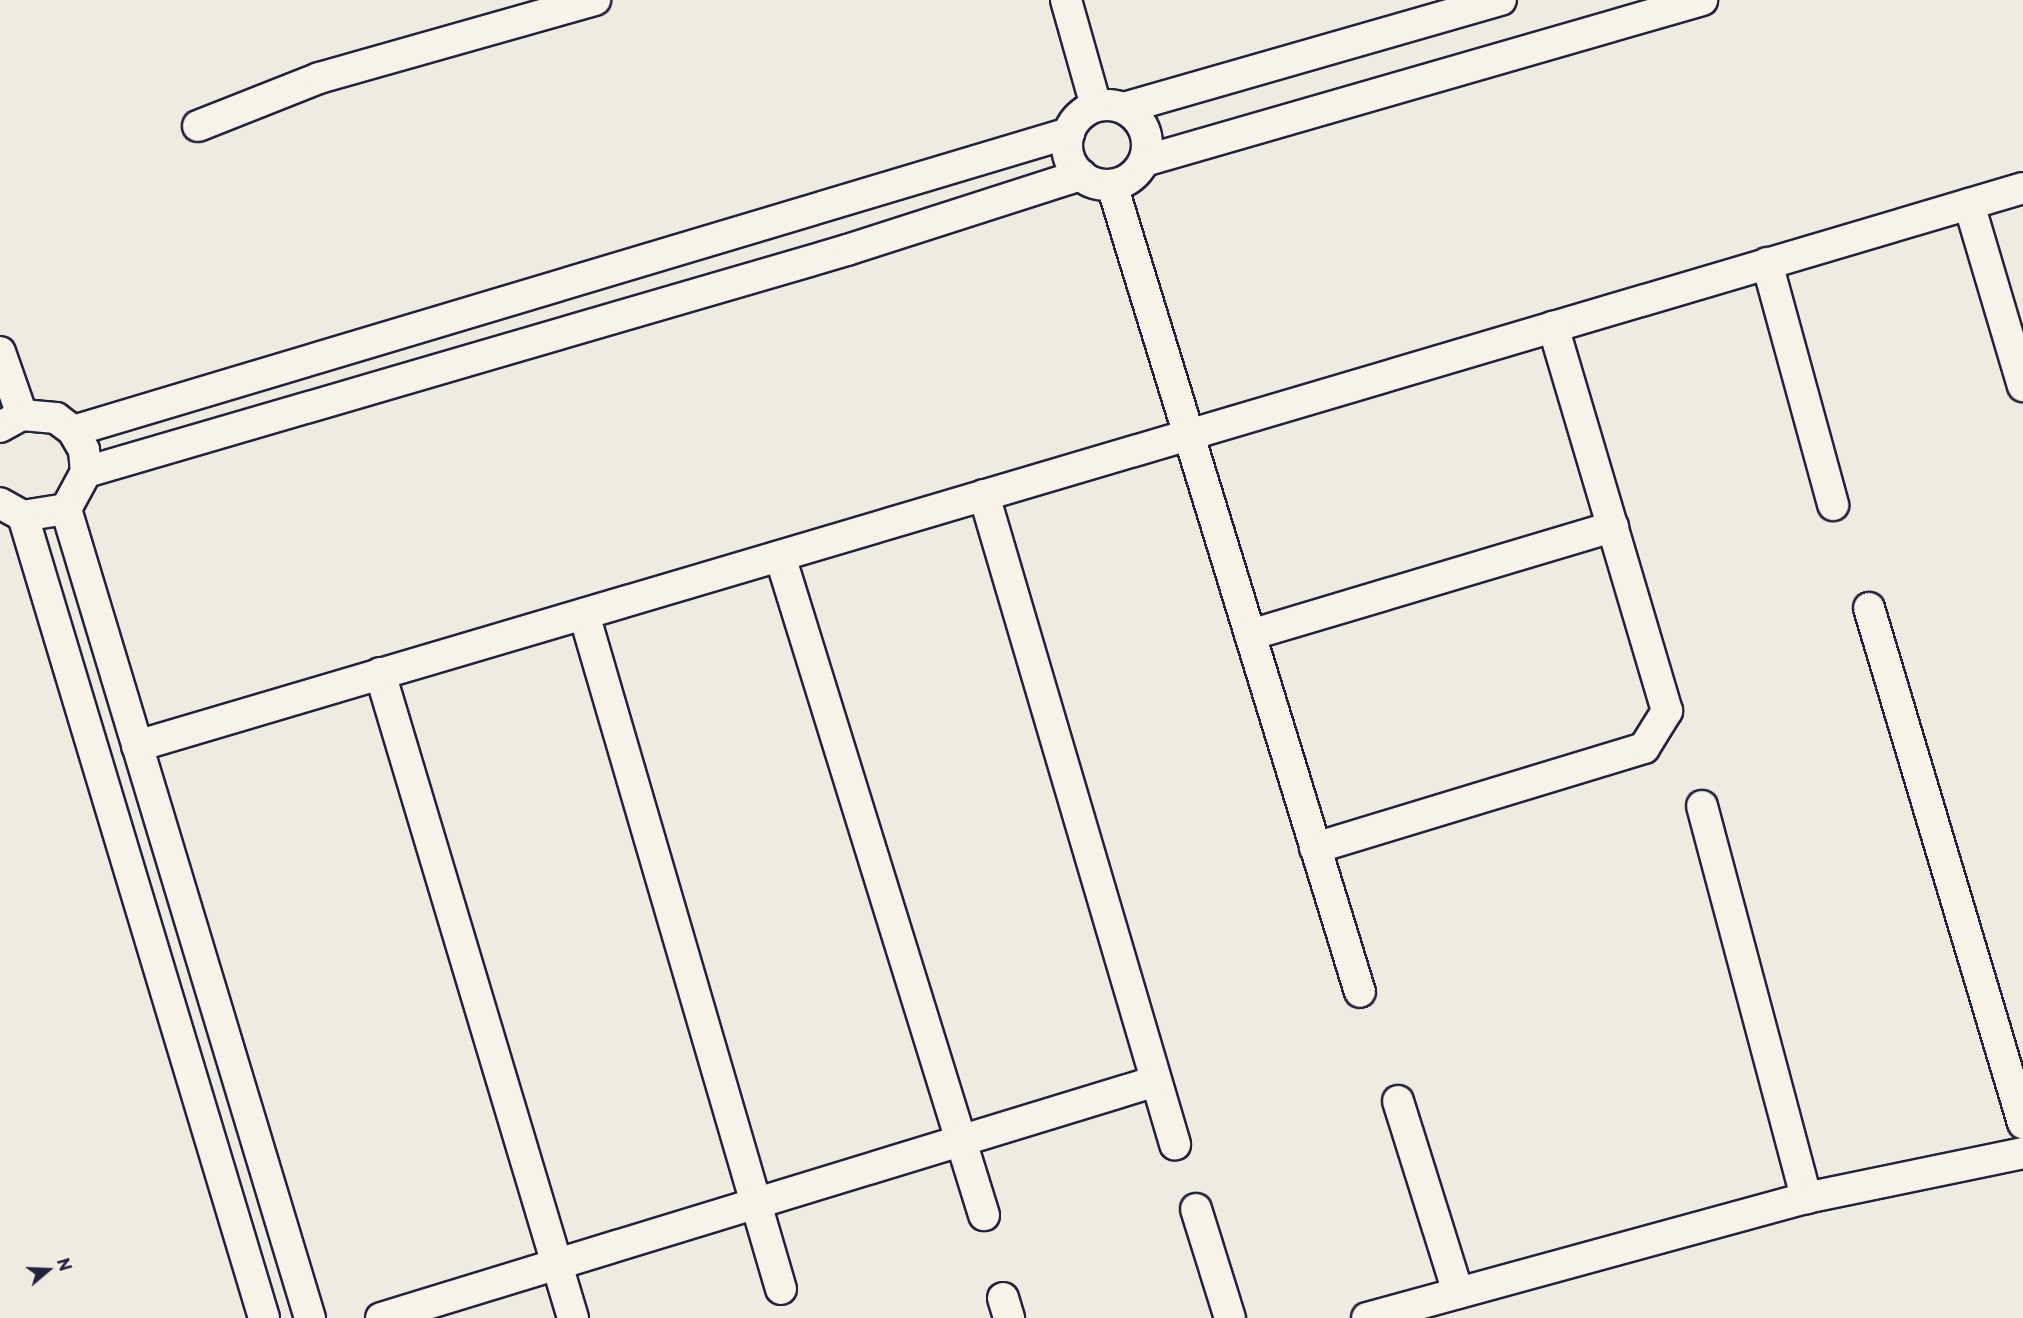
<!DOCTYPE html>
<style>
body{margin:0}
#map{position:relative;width:2023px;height:1318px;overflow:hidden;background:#eeebe1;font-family:"Playpen Sans",sans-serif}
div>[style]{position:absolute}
.roads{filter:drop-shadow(2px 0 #22223b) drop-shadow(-2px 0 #22223b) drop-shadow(0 2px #22223b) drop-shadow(0 -2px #22223b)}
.street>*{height:30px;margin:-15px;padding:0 15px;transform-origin:15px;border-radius:15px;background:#f7f3e8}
.street>.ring{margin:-15px;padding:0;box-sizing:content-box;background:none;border:30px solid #f7f3e8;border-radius:50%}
span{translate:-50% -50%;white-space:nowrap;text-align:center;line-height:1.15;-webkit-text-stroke:5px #f7f3e8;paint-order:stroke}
.north{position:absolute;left:18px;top:1240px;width:60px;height:60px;-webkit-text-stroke:4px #f7f3e8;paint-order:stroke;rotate:71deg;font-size:16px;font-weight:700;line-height:24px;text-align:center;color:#22223b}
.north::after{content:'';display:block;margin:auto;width:21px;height:27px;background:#22223b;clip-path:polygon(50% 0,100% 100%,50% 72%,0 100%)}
</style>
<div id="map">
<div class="roads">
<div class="street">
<div style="left:1066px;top:0;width:110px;rotate:74.2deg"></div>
<div class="ring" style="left:1067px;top:105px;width:50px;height:50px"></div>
<div style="left:1124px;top:108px;width:392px;rotate:-16deg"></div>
<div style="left:198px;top:126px;width:130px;rotate:-21.6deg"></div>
<div style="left:319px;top:78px;width:287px;rotate:-15.8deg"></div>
<div style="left:1144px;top:161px;width:581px;rotate:-16.09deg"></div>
<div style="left:1112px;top:185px;width:844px;rotate:72.92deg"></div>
<div style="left:1969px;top:204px;width:190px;rotate:73.5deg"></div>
<div style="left:1767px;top:263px;width:251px;rotate:74.7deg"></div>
<div style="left:0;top:352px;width:67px;rotate:70.8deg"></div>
<div style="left:0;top:427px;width:25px;rotate:-29deg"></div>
<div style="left:22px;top:415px;width:34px;rotate:5deg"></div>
<div style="left:56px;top:418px;width:21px;rotate:37deg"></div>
<div style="left:73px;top:431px;width:22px;rotate:60deg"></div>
<div style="left:84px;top:450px;width:22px;rotate:85deg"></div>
<div style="left:86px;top:472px;width:42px;rotate:118.4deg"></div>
<div style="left:66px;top:509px;width:44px;rotate:170.8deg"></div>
<div style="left:23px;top:516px;width:26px;rotate:-151deg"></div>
<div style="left:73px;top:431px;width:1040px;rotate:-16.66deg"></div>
<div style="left:86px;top:472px;width:793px;rotate:-16.26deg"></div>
<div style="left:847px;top:250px;width:246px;rotate:-17.8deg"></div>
<div style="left:984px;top:495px;width:677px;rotate:73.6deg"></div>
<div style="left:66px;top:509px;width:845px;rotate:73.22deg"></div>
<div style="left:23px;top:516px;width:837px;rotate:73.27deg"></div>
<div style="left:780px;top:556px;width:690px;rotate:72.8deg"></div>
<div style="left:1869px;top:608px;width:538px;rotate:73.35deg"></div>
<div style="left:584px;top:614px;width:703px;rotate:73.73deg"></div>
<div style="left:1250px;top:635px;width:379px;rotate:-16.6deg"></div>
<div style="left:380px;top:673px;width:673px;rotate:73.34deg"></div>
<div style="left:137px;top:746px;width:1967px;rotate:-16.48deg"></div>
<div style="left:1702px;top:806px;width:406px;rotate:75.1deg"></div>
<div style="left:1315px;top:848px;width:344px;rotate:-16.9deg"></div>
<div style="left:1644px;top:748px;width:44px;rotate:-58.1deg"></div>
<div style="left:1667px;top:711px;width:401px;rotate:-106.5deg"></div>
<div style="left:1398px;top:1101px;width:201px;rotate:72.6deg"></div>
<div style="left:1196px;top:1209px;width:114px;rotate:72.7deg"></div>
<div style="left:1003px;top:1298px;width:21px;rotate:73deg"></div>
<div style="left:381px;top:1318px;width:810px;rotate:-17deg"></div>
<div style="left:1367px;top:1318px;width:455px;rotate:-15.3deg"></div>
<div style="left:1806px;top:1198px;width:222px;rotate:-11.7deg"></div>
</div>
</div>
<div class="north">N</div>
</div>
